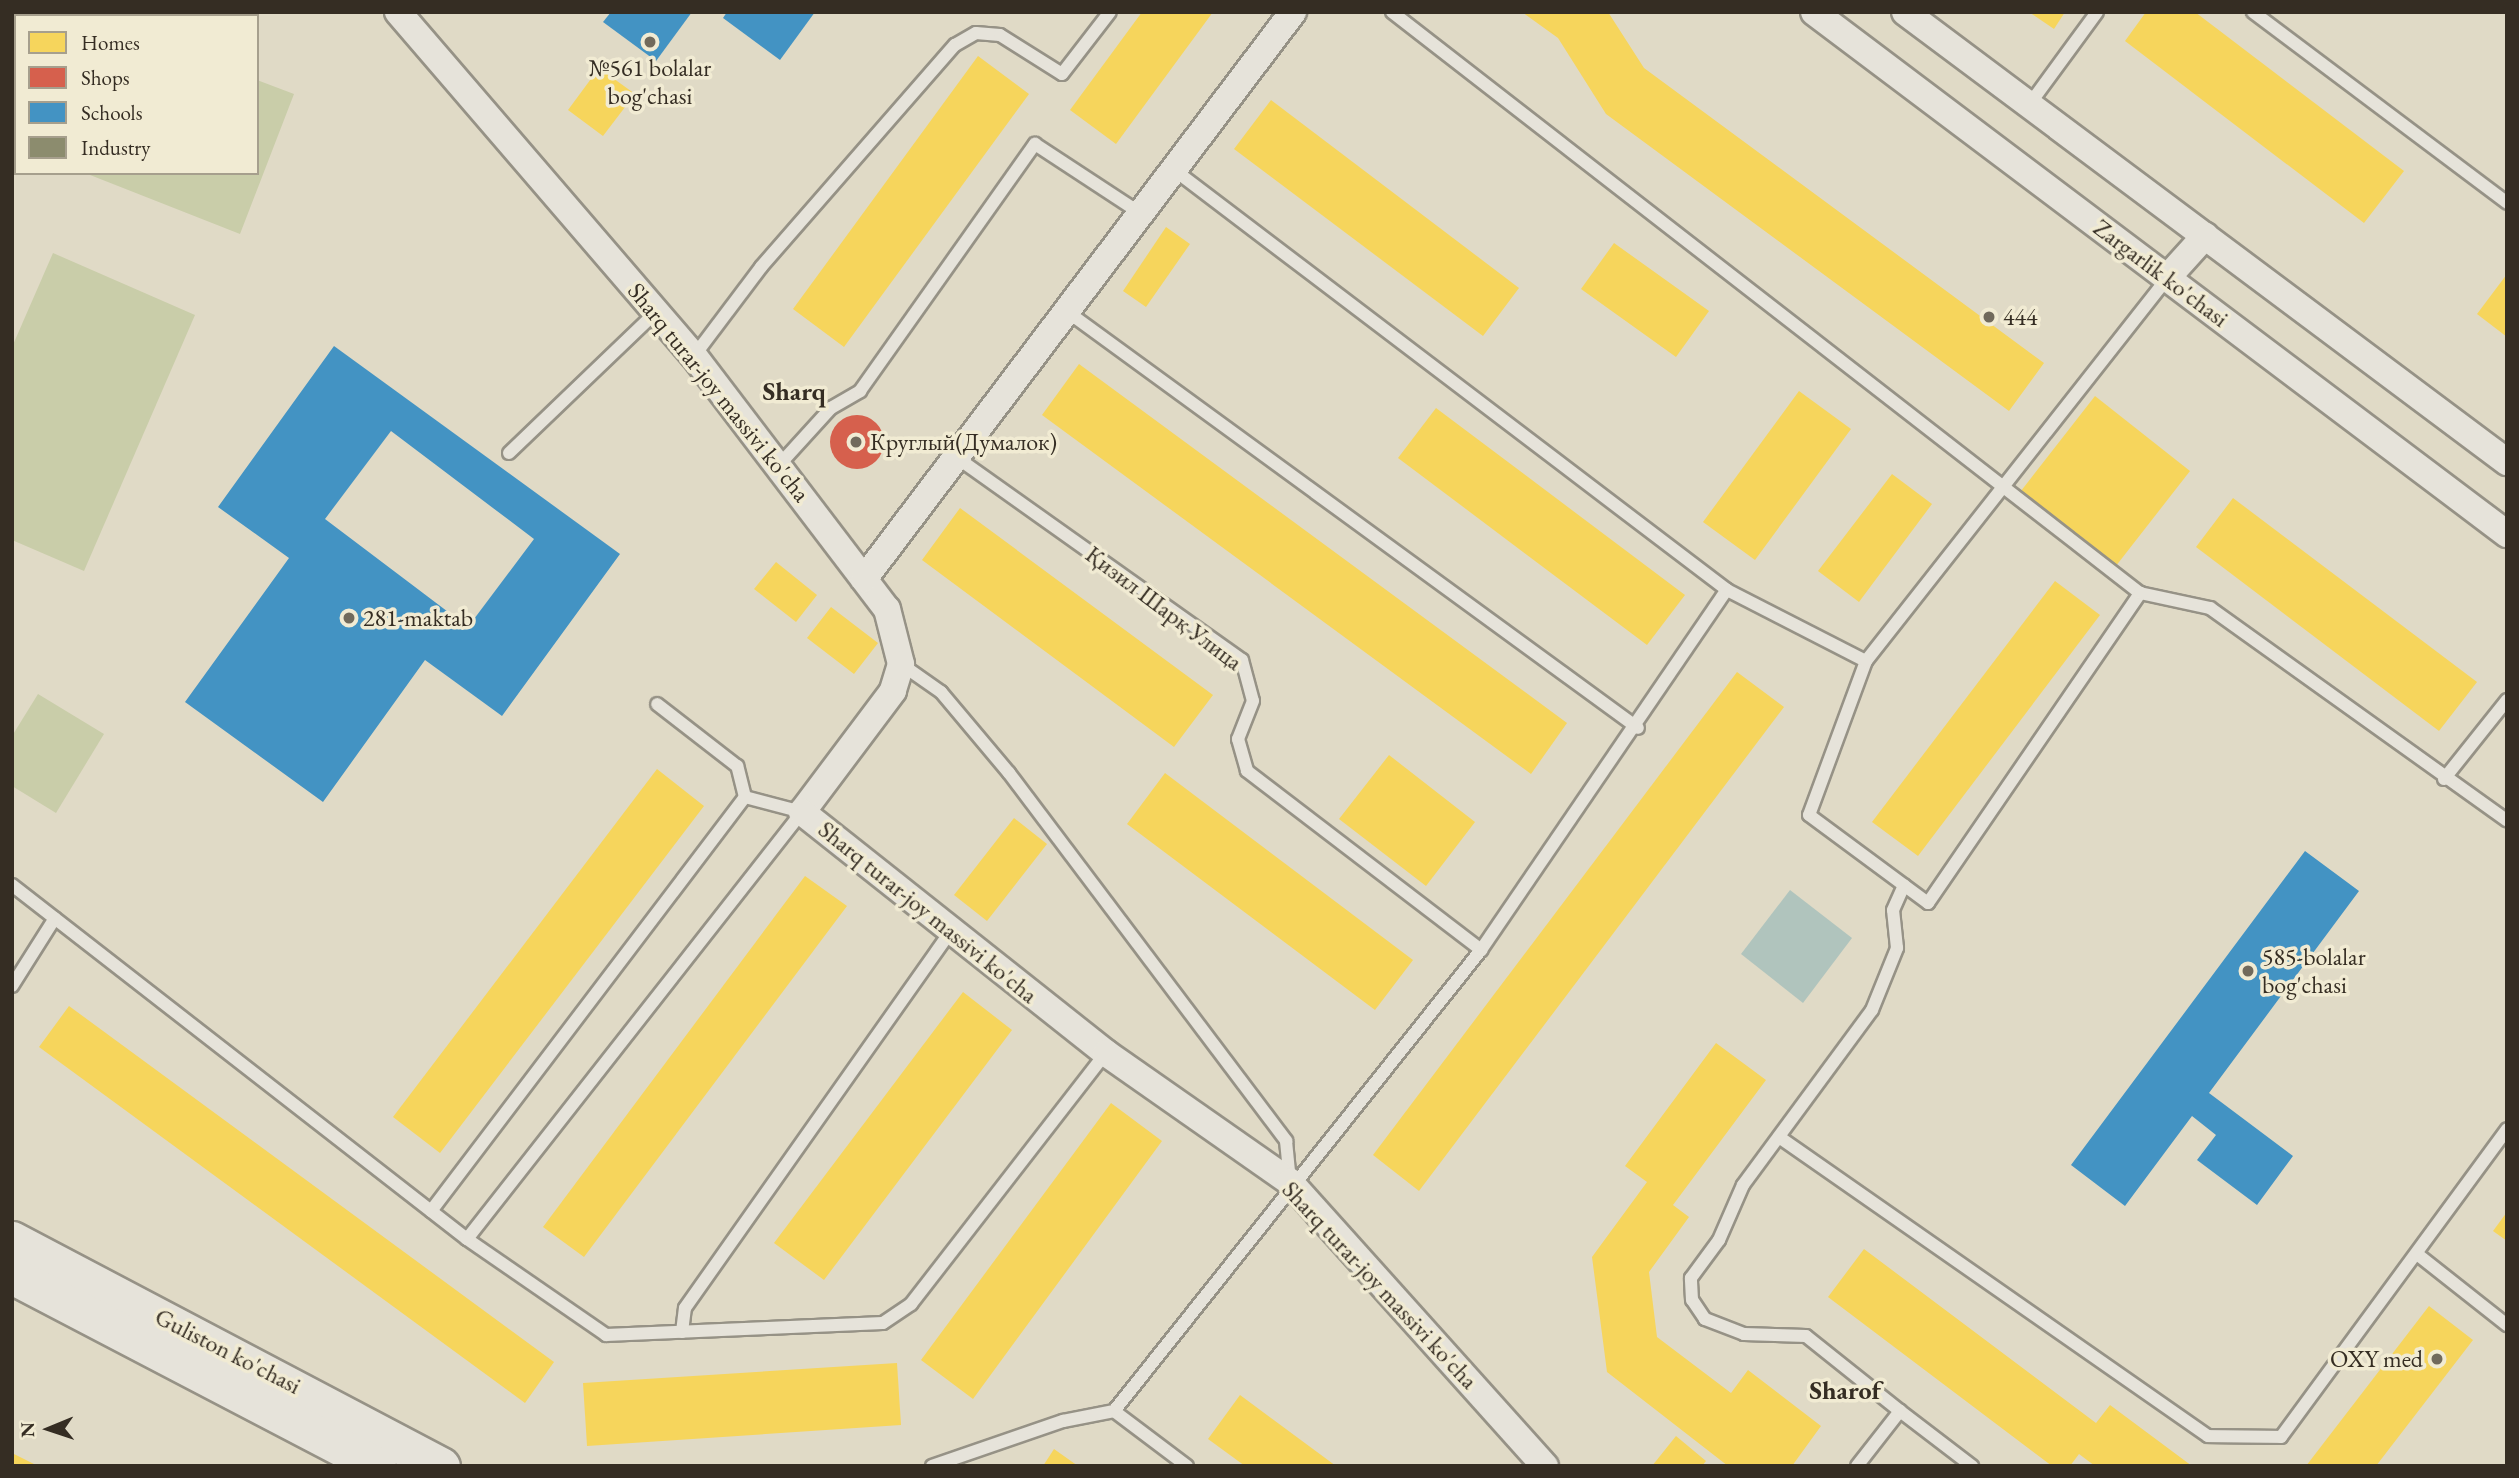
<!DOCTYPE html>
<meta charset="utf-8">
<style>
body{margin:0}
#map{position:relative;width:2519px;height:1478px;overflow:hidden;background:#e0dac6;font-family:"EB Garamond",serif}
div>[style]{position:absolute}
.green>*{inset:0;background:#c9cda9}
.water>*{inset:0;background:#b0c4bd}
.homes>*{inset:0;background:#f6d55c}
.shops>*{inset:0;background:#d6604d}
.round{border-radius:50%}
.schools>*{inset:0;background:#4393c3}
.industry>*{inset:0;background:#8c8c6e}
.roads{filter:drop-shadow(2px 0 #969286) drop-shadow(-2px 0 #969286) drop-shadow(0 2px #969286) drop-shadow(0 -2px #969286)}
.service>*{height:12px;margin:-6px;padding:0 6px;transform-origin:6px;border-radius:6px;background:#e6e3da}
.minor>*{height:26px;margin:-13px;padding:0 13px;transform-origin:13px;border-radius:13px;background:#e6e3da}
.secondary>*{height:37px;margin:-18.5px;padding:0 18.5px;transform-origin:18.5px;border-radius:18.5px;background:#e6e3da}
.dots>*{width:19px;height:19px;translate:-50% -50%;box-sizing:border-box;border:4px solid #f1ebd3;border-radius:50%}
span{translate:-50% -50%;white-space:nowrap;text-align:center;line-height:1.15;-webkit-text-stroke:7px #f1ebd3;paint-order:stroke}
.poi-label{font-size:24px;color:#352d23}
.left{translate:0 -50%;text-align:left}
.right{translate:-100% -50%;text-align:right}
.street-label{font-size:24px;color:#352d23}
.neighbourhood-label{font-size:26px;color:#352d23;font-weight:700}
.frame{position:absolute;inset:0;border:14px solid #352d23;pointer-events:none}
.legend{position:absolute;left:14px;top:14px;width:245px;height:161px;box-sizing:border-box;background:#f1ebd3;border:2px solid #a69f8d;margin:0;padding:9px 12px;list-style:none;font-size:21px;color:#352d23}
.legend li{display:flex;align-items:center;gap:14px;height:35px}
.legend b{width:35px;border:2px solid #a69f8d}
.north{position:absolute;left:14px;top:1394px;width:70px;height:70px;-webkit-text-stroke:5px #f1ebd3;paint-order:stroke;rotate:268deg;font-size:19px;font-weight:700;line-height:28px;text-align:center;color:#352d23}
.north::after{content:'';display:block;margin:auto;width:24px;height:32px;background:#352d23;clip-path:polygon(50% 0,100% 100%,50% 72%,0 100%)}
</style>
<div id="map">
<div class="green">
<div style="clip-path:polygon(257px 80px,294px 94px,240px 234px,85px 173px,257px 173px)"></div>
<div style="clip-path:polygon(53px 253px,195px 315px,84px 571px,12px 540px,12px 347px)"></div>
<div style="clip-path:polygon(38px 694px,104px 734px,56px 813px,12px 786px,12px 736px)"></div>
</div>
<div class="water">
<div style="clip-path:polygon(1790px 890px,1852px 938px,1803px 1003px,1741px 954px)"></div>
</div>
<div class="homes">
<div style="clip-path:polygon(1142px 12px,1213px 12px,1116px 144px,1070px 110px)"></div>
<div style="clip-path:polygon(1522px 12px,1608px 12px,1644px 68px,2044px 363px,2009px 411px,1606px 114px,1558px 38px)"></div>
<div style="clip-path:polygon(2029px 12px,2065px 12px,2054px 29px)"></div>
<div style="clip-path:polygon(2146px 12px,2195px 12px,2404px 171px,2364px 223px,2125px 41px)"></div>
<div style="clip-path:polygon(978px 56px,1029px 94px,844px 347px,793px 309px)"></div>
<div style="clip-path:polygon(599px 68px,635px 94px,603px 136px,568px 110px)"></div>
<div style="clip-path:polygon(1271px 100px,1519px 288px,1483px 336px,1234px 149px)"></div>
<div style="clip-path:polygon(1166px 227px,1190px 244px,1146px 307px,1123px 291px)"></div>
<div style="clip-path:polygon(1614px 243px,1709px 311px,1676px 357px,1581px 289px)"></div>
<div style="clip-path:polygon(2507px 274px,2507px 337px,2477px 314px)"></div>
<div style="clip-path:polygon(1079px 364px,1567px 723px,1531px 774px,1042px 415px)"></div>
<div style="clip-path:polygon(1799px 391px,1851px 429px,1755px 560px,1703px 522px)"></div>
<div style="clip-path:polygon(2095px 396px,2190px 471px,2112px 571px,2017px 496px)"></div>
<div style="clip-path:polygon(1436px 408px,1685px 595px,1647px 645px,1398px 458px)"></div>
<div style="clip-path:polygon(1892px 474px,1932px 504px,1859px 602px,1818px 571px)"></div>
<div style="clip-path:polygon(2233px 498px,2477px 682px,2439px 731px,2196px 547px)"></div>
<div style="clip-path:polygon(960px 508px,1213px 695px,1174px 747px,922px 560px)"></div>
<div style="clip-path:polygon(776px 562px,817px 595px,796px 622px,754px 589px)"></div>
<div style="clip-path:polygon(2055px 581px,2100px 615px,1918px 856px,1872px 822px)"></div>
<div style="clip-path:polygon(831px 607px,878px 643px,854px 674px,807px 638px)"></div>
<div style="clip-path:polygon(1737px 672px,1784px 707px,1419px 1191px,1373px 1155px)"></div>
<div style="clip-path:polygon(1389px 755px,1475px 822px,1426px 886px,1339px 819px)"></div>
<div style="clip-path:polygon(657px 769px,704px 806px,440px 1153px,393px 1117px)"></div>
<div style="clip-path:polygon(1165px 773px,1413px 960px,1375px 1010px,1127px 824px)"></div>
<div style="clip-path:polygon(1014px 818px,1047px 844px,987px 921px,954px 895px)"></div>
<div style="clip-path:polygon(805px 876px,847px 906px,584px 1257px,543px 1227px)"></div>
<div style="clip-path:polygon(963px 992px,1012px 1030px,824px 1280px,774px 1243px)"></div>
<div style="clip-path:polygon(69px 1006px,554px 1362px,525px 1403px,39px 1047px)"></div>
<div style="clip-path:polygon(1716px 1043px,1766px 1080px,1673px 1205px,1689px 1217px,1649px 1272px,1657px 1337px,1731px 1393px,1748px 1370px,1821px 1426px,1792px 1466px,1728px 1466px,1607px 1372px,1592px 1257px,1647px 1182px,1625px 1166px)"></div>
<div style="clip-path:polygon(1111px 1103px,1162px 1141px,973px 1399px,921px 1360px)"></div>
<div style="clip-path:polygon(2507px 1212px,2507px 1241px,2493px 1231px)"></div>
<div style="clip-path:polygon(1864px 1249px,2096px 1423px,2110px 1405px,2192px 1466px,2095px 1466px,2079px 1454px,2070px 1466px,2052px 1466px,1828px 1297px)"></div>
<div style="clip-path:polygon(2429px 1306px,2473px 1340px,2376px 1466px,2306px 1466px)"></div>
<div style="clip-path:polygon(897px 1363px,901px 1425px,587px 1446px,583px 1383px)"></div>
<div style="clip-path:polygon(1240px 1395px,1336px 1466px,1245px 1466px,1208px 1439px)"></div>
<div style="clip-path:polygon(1676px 1436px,1706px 1461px,1702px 1466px,1652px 1466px)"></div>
<div style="clip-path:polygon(1054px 1449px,1078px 1466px,1043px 1466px)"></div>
<div style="clip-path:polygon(12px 1453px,38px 1466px,12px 1466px)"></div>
</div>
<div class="shops">
<div class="round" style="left:830px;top:415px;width:54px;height:54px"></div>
</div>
<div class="schools">
<div style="clip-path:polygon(611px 12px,692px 12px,656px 61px,603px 22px)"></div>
<div style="clip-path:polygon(727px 12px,815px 12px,780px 60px,723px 18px)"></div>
<div style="clip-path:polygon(evenodd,334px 346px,620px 554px,502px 716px,425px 660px,323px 802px,185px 702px,289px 558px,218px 507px,334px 346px,391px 431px,534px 539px,468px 627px,325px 519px,391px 431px)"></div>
<div style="clip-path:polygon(2305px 851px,2359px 891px,2209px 1093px,2293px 1156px,2257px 1205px,2197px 1160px,2216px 1135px,2192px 1116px,2125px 1206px,2071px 1165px)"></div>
</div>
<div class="industry">
<div style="clip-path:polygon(12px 12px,35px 12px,16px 16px,13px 78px)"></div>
</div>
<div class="roads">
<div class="service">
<div style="left:1392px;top:12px;width:947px;rotate:37.84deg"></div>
<div style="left:2253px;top:12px;width:318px;rotate:36.9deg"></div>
<div style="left:2029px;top:105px;width:115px;rotate:-53.8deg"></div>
<div style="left:1177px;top:172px;width:691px;rotate:37.23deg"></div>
<div style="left:1065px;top:310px;width:709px;rotate:36.11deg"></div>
<div style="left:694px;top:356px;width:111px;rotate:-53deg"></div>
<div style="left:761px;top:267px;width:295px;rotate:-48.9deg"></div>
<div style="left:955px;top:45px;width:24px;rotate:-30deg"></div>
<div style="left:976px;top:33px;width:24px;rotate:5deg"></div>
<div style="left:1000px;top:35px;width:73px;rotate:32.2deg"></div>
<div style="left:1062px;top:74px;width:78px;rotate:-52.3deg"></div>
<div style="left:509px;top:453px;width:204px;rotate:-43.8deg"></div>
<div style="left:959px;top:459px;width:347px;rotate:35.4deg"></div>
<div style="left:1242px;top:660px;width:42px;rotate:75deg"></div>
<div style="left:1253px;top:701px;width:41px;rotate:111.5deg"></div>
<div style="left:1238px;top:739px;width:33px;rotate:74deg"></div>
<div style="left:1247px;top:771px;width:295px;rotate:37.4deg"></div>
<div style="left:780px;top:464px;width:76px;rotate:-47.7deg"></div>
<div style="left:831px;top:408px;width:34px;rotate:-30deg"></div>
<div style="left:860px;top:391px;width:303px;rotate:-54.7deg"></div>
<div style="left:1035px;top:144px;width:122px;rotate:33.3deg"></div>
<div style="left:1866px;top:661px;width:164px;rotate:110.3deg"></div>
<div style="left:1809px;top:815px;width:148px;rotate:36.5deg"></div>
<div style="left:1928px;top:903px;width:376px;rotate:-55.6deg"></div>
<div style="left:2140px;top:593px;width:72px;rotate:12.1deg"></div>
<div style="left:2210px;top:608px;width:365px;rotate:35.6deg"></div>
<div style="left:901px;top:664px;width:49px;rotate:35deg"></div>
<div style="left:941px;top:692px;width:106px;rotate:50deg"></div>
<div style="left:1009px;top:773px;width:461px;rotate:53deg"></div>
<div style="left:1286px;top:1141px;width:41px;rotate:84.4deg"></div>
<div style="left:2444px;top:779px;width:101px;rotate:-51.4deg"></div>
<div style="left:12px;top:885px;width:576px;rotate:37.88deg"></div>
<div style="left:467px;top:1239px;width:169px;rotate:34.6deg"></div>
<div style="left:606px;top:1335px;width:277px;rotate:-2.5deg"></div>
<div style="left:883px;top:1323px;width:34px;rotate:-34deg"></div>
<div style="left:911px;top:1304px;width:318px;rotate:-52.2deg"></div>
<div style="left:12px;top:986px;width:80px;rotate:-57.7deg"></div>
<div style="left:1779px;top:1137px;width:523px;rotate:34.88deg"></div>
<div style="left:2208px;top:1436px;width:73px;rotate:0.8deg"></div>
<div style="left:2281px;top:1437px;width:382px;rotate:-53.7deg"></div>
<div style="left:431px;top:1211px;width:520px;rotate:-52.82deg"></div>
<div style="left:745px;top:797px;width:32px;rotate:-104deg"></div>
<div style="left:737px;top:766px;width:101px;rotate:-142.2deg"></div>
<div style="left:467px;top:1239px;width:543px;rotate:-51.88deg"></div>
<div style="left:802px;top:812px;width:59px;rotate:-165.3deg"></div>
<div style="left:2417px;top:1254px;width:115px;rotate:38.3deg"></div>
<div style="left:682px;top:1332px;width:24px;rotate:-83deg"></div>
<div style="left:685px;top:1308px;width:461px;rotate:-54.8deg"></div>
<div style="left:1900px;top:1411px;width:91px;rotate:37.4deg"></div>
<div style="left:932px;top:1466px;width:139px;rotate:-19deg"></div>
<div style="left:1063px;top:1421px;width:52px;rotate:-11.1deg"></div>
<div style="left:1187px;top:1466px;width:91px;rotate:-143deg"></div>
<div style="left:1114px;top:1411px;width:589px;rotate:-51.48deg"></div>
<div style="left:1481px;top:950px;width:436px;rotate:-55.7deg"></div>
<div style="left:1727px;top:590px;width:156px;rotate:27.1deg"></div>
<div style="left:1866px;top:661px;width:487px;rotate:-51.8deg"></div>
<div style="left:1857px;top:1466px;width:70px;rotate:-52deg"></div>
<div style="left:1900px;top:1411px;width:120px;rotate:-141.4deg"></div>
<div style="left:1806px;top:1336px;width:62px;rotate:-178.2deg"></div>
<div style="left:1744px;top:1334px;width:42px;rotate:-159deg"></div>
<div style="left:1705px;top:1319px;width:23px;rotate:-124deg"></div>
<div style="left:1692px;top:1300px;width:22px;rotate:-93deg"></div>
<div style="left:1691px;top:1278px;width:47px;rotate:-53.6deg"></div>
<div style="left:1719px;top:1240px;width:60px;rotate:-66.4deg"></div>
<div style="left:1743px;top:1185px;width:217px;rotate:-53.6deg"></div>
<div style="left:1872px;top:1010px;width:67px;rotate:-68deg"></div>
<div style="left:1897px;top:948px;width:38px;rotate:-96deg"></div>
<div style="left:1893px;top:910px;width:27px;rotate:-66deg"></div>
</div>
<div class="minor">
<div style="left:398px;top:12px;width:454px;rotate:49.3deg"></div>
<div style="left:694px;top:356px;width:318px;rotate:52.7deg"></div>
<div style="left:887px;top:609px;width:57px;rotate:75.7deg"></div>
<div style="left:901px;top:664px;width:28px;rotate:107deg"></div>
<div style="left:893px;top:691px;width:151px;rotate:126.9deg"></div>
<div style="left:802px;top:812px;width:388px;rotate:38.4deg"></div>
<div style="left:1106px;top:1053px;width:225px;rotate:35deg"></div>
<div style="left:1290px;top:1182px;width:382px;rotate:48.1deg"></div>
<div style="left:1814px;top:12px;width:868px;rotate:36.99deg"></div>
<div style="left:1905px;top:12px;width:752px;rotate:36.78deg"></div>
<div style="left:2167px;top:278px;width:57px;rotate:-47.9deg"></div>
<div style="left:864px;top:579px;width:711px;rotate:-52.89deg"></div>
</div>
<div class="secondary">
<div style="left:12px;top:1240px;width:485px;rotate:27.8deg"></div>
<div style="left:12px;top:1275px;width:412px;rotate:27.6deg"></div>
</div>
</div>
<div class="dots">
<div style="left:650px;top:42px;background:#716a5c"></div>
<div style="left:1989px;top:317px;background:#716a5c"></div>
<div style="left:856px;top:442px;background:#716a5c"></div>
<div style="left:349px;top:618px;background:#716a5c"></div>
<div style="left:2248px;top:971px;background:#716a5c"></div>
<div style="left:2437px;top:1359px;background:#716a5c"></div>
</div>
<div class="poi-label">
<span style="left:650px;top:82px">№561 bolalar<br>bog'chasi</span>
<span class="left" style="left:2003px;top:317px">444</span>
<span class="left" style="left:870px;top:442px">Круглый(Думалок)</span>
<span class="left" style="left:363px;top:618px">281-maktab</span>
<span class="left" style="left:2262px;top:971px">585-bolalar<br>bog'chasi</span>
<span class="right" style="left:2423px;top:1359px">OXY med</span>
</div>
<div class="street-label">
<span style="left:2161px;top:273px;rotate:37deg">Zargarlik ko'chasi</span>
<span style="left:719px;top:392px;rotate:51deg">Sharq turar-joy massivi ko'cha</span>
<span style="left:1164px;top:608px;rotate:37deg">Қизил Шарқ Улица</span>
<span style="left:928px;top:912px;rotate:39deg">Sharq turar-joy massivi ko'cha</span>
<span style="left:1380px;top:1285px;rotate:47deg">Sharq turar-joy massivi ko'cha</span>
<span style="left:228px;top:1351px;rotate:27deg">Guliston ko'chasi</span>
</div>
<div class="neighbourhood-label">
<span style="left:794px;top:392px">Sharq</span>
<span style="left:1845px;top:1391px">Sharof</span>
</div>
<div class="frame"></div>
<ul class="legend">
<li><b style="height:19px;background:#f6d55c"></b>Homes</li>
<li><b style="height:19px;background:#d6604d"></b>Shops</li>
<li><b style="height:19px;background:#4393c3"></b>Schools</li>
<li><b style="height:19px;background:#8c8c6e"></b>Industry</li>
</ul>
<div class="north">N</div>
</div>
